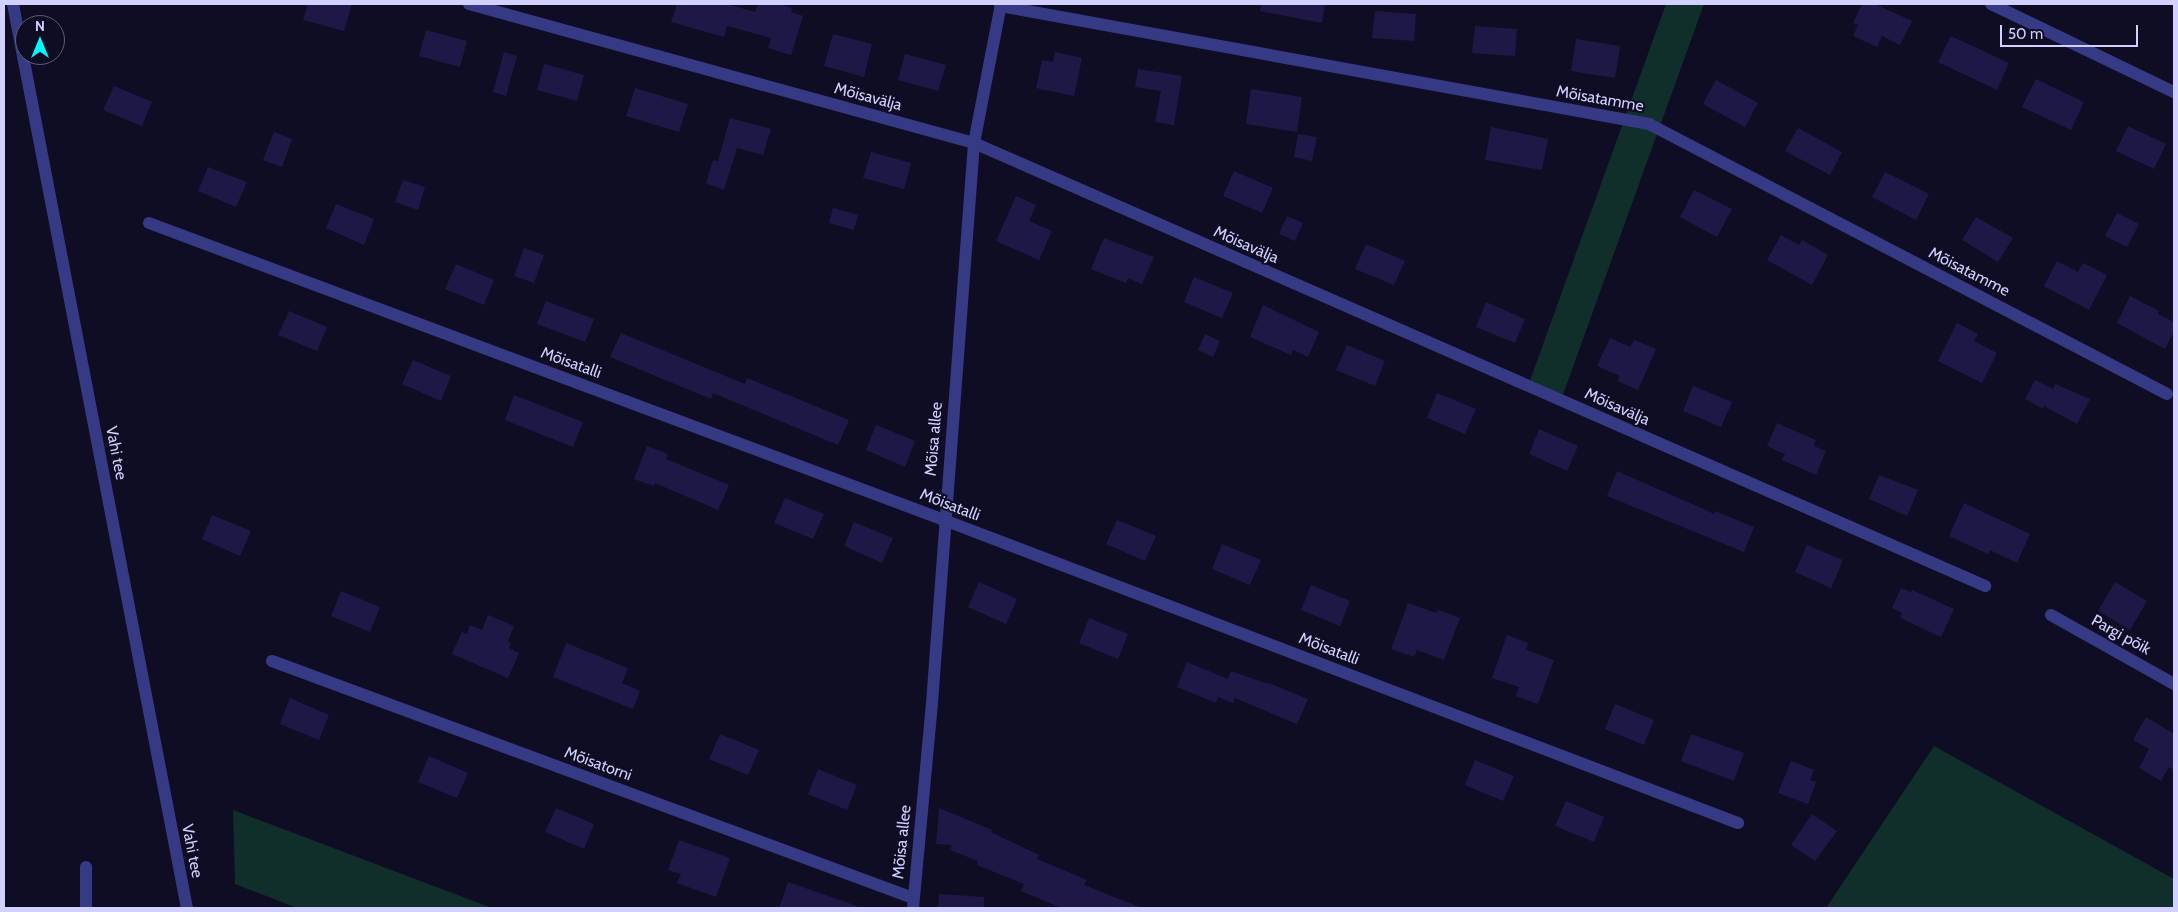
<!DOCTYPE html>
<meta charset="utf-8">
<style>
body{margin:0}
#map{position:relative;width:2178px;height:912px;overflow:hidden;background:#0f0d24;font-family:Cabin,sans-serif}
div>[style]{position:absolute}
.green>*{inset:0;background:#102e2a}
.building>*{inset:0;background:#1e1846}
.minor>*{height:12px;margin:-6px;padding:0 6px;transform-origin:6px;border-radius:6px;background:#363a85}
span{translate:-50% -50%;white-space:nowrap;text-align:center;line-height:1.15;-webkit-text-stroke:4px #0f0d24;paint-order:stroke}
.street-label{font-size:16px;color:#d1d0ff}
.frame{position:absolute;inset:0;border:5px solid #d1d0ff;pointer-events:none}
.north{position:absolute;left:15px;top:15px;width:50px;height:50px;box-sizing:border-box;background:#0f0d24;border:1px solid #5d5b7c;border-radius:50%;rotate:0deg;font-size:14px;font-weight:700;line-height:20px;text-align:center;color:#d1d0ff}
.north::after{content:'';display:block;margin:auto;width:18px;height:22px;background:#00f9fb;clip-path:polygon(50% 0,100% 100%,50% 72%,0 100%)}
.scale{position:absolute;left:2000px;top:25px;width:138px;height:22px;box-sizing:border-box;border:2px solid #d1d0ff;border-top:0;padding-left:6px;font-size:15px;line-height:18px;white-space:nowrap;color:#d1d0ff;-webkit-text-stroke:4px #0f0d24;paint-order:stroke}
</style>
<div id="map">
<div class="green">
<div style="clip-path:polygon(1666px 4px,1704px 4px,1561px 400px,1528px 386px)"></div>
<div style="clip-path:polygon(1934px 746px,2174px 879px,2174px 908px,1826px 908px)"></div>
<div style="clip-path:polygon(233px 810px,492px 908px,297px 908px,235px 884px)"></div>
</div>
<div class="building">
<div style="clip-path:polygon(308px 4px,352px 4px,344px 31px,303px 20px)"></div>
<div style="clip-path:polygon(677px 4px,727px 4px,755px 12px,758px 4px,779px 4px,792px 8px,791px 12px,803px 16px,791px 55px,768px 48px,771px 38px,727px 26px,724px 37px,671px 22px)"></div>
<div style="clip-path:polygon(1261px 4px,1325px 4px,1322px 23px,1260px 11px)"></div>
<div style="clip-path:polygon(1862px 4px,1875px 4px,1912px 21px,1900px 45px,1882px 36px,1877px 47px,1853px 36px,1858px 25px,1853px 23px)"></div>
<div style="clip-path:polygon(1375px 11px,1416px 14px,1414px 41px,1372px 38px)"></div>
<div style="clip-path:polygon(1475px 26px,1517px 29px,1515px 56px,1472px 53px)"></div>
<div style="clip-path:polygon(426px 30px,467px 41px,460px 67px,419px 56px)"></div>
<div style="clip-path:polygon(833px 34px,872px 44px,864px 77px,824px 66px)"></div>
<div style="clip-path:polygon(1951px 36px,2009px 63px,1997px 90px,1938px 62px)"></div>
<div style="clip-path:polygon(1576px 39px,1620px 46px,1615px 78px,1571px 71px)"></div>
<div style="clip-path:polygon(504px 52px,517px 56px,506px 96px,493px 92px)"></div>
<div style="clip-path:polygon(1055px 52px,1082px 58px,1074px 96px,1036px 88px,1042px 60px,1053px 62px)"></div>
<div style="clip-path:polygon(905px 54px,946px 65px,938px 91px,898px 80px)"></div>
<div style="clip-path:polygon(544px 64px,584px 75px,577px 101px,537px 90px)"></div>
<div style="clip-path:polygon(1138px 69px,1182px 76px,1174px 125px,1155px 122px,1161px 91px,1135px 87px)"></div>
<div style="clip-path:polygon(2036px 79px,2084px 102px,2071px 130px,2022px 107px)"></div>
<div style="clip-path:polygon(1716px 80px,1758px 103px,1745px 127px,1703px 104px)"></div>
<div style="clip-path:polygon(114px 86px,152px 102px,142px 126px,103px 110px)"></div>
<div style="clip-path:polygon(635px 88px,688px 104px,679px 132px,626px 116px)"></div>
<div style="clip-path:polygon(1251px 89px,1302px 97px,1297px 132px,1246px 124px)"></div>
<div style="clip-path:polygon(730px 118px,771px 129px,763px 155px,737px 148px,724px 190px,706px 183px,713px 160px,718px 161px)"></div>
<div style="clip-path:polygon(2128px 126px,2166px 144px,2154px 169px,2116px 151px)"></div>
<div style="clip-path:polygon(1491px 127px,1548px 139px,1542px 170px,1485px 160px)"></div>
<div style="clip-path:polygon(1798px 128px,1842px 152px,1830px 175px,1785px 151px)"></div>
<div style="clip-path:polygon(274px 132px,292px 139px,282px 167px,263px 160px)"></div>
<div style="clip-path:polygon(1298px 134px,1317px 137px,1312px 161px,1294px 157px)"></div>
<div style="clip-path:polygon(871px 152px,911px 163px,904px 189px,863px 178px)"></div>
<div style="clip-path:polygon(208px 167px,247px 182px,236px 207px,198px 191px)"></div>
<div style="clip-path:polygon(1234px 171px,1273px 188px,1262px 213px,1223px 196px)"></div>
<div style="clip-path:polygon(1885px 172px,1929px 194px,1916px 220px,1872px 197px)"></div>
<div style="clip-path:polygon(403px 180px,425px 187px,418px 210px,395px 202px)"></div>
<div style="clip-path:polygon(1694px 190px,1732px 209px,1717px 237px,1680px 217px)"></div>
<div style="clip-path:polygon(1016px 196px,1036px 205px,1029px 221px,1052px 231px,1039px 260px,996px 241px)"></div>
<div style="clip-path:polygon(336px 204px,374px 219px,364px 245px,326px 228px)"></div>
<div style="clip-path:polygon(833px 208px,858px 215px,854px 230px,829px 223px)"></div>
<div style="clip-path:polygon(2117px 213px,2139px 224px,2127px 247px,2105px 236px)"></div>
<div style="clip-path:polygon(1287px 216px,1303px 223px,1295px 241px,1279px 234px)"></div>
<div style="clip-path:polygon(1976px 217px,2013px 238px,1998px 262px,1962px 240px)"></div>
<div style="clip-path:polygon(1781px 235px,1799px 245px,1802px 240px,1828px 255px,1812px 285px,1767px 260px)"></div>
<div style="clip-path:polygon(1104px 238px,1154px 257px,1142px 284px,1128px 278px,1126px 283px,1091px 269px)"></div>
<div style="clip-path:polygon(1366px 244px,1405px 261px,1394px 285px,1355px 269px)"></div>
<div style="clip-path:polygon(524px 248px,544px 255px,534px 283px,514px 276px)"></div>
<div style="clip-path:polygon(2057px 261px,2078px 272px,2083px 263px,2107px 275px,2089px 310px,2044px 286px)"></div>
<div style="clip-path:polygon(456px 264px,494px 280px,484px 305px,445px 289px)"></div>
<div style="clip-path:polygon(1194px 277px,1233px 293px,1222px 318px,1184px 302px)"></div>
<div style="clip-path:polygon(2130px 296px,2159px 311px,2158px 314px,2174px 322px,2174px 331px,2165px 349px,2117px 323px)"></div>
<div style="clip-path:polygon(546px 301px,594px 319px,585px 342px,537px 324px)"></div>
<div style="clip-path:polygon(1486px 302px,1525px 319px,1515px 343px,1476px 327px)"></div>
<div style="clip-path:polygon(1263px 305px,1319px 332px,1308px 357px,1293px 350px,1291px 355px,1250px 337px)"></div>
<div style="clip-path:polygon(289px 311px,327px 327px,317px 351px,278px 335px)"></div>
<div style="clip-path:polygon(1957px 323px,1978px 334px,1974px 341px,1997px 353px,1982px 383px,1938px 361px)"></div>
<div style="clip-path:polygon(621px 333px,745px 384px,747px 378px,849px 420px,838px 445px,713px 393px,711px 399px,610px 357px)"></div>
<div style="clip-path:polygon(1205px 334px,1220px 341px,1213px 357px,1198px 350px)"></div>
<div style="clip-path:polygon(1610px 338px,1630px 347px,1634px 340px,1656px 349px,1638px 390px,1617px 381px,1620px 376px,1597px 366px)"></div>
<div style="clip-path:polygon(1347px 345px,1385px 361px,1375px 386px,1336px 370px)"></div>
<div style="clip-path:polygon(413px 360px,451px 376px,441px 401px,402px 384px)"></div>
<div style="clip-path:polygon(2035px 380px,2053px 389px,2055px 384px,2090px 399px,2077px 424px,2044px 406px,2043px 409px,2025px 399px)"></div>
<div style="clip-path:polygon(1693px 386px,1732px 402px,1721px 427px,1683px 411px)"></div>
<div style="clip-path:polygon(1437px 393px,1476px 409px,1465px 434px,1427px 418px)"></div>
<div style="clip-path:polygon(514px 395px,583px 422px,573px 447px,505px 420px)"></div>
<div style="clip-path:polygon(1777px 423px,1816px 440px,1814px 446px,1826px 451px,1816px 475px,1782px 460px,1785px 454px,1767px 446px)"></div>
<div style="clip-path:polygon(876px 425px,915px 441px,905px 467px,866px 450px)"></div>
<div style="clip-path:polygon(1539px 429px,1578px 446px,1567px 471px,1529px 454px)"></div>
<div style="clip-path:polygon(647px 446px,668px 454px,666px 459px,729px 485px,718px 510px,655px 483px,654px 486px,634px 479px)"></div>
<div style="clip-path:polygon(1617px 471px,1699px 507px,1714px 514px,1715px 511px,1754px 527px,1744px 552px,1607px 496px)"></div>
<div style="clip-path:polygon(1879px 475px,1918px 490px,1907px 516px,1869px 499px)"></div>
<div style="clip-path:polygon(785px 498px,824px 514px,813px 539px,774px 523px)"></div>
<div style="clip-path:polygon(1964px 503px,2030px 534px,2017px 563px,1990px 550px,1988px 554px,1949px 536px)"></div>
<div style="clip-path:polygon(212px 515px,251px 531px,240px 556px,202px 539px)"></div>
<div style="clip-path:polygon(1117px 520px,1156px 536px,1145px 561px,1106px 544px)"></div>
<div style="clip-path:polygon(854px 522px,893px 538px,882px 563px,844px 546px)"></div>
<div style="clip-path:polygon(1222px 544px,1261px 560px,1250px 585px,1212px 569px)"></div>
<div style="clip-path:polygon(1807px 545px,1843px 560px,1831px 588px,1795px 572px)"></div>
<div style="clip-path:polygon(979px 582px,1017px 599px,1006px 624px,968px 607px)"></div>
<div style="clip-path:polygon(2115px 582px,2147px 601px,2130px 630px,2098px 611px)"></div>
<div style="clip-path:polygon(1311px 585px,1350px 601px,1340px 626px,1301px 610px)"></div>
<div style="clip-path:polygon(1901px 588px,1911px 592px,1912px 590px,1954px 609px,1941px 637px,1900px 618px,1902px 613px,1892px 608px)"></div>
<div style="clip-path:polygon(341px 591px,380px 607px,370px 632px,331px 616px)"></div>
<div style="clip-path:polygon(1408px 603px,1436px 613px,1438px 610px,1460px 618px,1444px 660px,1417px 650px,1414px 657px,1391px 649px)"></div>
<div style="clip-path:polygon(488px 615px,514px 626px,508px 641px,511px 643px,509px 648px,519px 653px,508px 678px,452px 654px,462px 632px,467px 634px,470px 625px,482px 630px)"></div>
<div style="clip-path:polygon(1089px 618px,1128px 634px,1118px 659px,1079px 643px)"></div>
<div style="clip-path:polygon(1507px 635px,1528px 643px,1526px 650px,1554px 660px,1538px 704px,1516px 696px,1519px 687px,1492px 678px)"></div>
<div style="clip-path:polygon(566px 643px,628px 668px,622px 683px,640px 691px,633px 709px,553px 677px)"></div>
<div style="clip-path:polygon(1187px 662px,1228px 679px,1231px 671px,1268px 684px,1269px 683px,1308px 699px,1297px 724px,1235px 698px,1233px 703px,1218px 697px,1216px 703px,1177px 687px)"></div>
<div style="clip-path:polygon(290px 698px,329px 715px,319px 740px,280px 724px)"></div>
<div style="clip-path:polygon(1615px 704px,1654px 720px,1644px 745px,1605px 729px)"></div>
<div style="clip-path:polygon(2146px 717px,2174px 734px,2174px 770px,2169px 767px,2161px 781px,2139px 768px,2149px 749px,2133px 740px)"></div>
<div style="clip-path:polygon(720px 734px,759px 750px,748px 775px,709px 759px)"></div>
<div style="clip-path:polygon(1691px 734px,1744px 753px,1734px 781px,1681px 761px)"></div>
<div style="clip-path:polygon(429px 756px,468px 773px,457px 798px,418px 782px)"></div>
<div style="clip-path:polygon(1475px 760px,1514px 776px,1503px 801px,1465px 785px)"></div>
<div style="clip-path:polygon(1791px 761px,1814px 770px,1810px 780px,1816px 782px,1808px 804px,1778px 793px)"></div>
<div style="clip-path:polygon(818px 769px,857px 785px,847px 810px,808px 794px)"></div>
<div style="clip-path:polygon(1566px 801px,1604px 817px,1594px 842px,1555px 826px)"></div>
<div style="clip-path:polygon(556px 808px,594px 824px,584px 849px,545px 832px)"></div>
<div style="clip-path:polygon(939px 808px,992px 830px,991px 832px,1039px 855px,1037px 859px,1087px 880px,1084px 885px,1142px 908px,1062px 908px,1021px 891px,1024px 884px,977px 865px,978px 861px,950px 850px,952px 845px,936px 844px)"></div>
<div style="clip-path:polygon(1812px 814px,1837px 831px,1815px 861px,1791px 845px)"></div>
<div style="clip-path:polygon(679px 840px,730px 858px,716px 897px,677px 883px,681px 874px,668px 870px)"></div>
<div style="clip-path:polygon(788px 882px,857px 906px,856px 908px,779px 908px)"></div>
<div style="clip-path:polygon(939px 894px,984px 897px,984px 908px,938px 908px)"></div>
</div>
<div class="minor">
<div style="left:13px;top:4px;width:921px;rotate:79.11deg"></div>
<div style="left:469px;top:4px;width:524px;rotate:15.39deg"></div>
<div style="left:974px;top:143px;width:1104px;rotate:23.66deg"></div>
<div style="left:1991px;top:4px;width:203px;rotate:25.7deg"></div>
<div style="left:1000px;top:6px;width:660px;rotate:10.3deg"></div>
<div style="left:1649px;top:124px;width:584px;rotate:27.53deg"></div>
<div style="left:149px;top:223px;width:849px;rotate:20.48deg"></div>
<div style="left:944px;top:520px;width:850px;rotate:20.89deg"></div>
<div style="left:2051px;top:615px;width:141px;rotate:29.3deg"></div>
<div style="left:272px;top:661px;width:683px;rotate:20.29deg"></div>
<div style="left:86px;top:867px;width:41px;rotate:90deg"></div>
<div style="left:913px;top:908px;width:206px;rotate:-84.7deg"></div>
<div style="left:932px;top:703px;width:562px;rotate:-85.71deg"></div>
<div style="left:974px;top:143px;width:142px;rotate:-79deg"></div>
</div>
<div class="street-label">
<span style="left:868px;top:97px;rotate:15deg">Mõisavälja</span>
<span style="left:1600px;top:99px;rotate:10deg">Mõisatamme</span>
<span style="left:1246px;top:245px;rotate:24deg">Mõisavälja</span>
<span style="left:1969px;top:272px;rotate:27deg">Mõisatamme</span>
<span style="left:571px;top:363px;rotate:20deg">Mõisatalli</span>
<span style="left:1617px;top:407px;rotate:24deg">Mõisavälja</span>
<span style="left:934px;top:439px;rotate:-85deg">Mõisa allee</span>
<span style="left:116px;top:453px;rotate:79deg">Vahi tee</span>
<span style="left:950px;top:505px;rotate:21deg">Mõisatalli</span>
<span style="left:2121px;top:635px;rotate:29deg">Pargi põik</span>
<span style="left:1329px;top:649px;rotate:21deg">Mõisatalli</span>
<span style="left:598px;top:764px;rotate:20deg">Mõisatorni</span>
<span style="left:902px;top:842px;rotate:-84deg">Mõisa allee</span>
<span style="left:192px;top:851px;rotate:79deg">Vahi tee</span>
</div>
<div class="frame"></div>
<div class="north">N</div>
<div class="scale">50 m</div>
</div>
